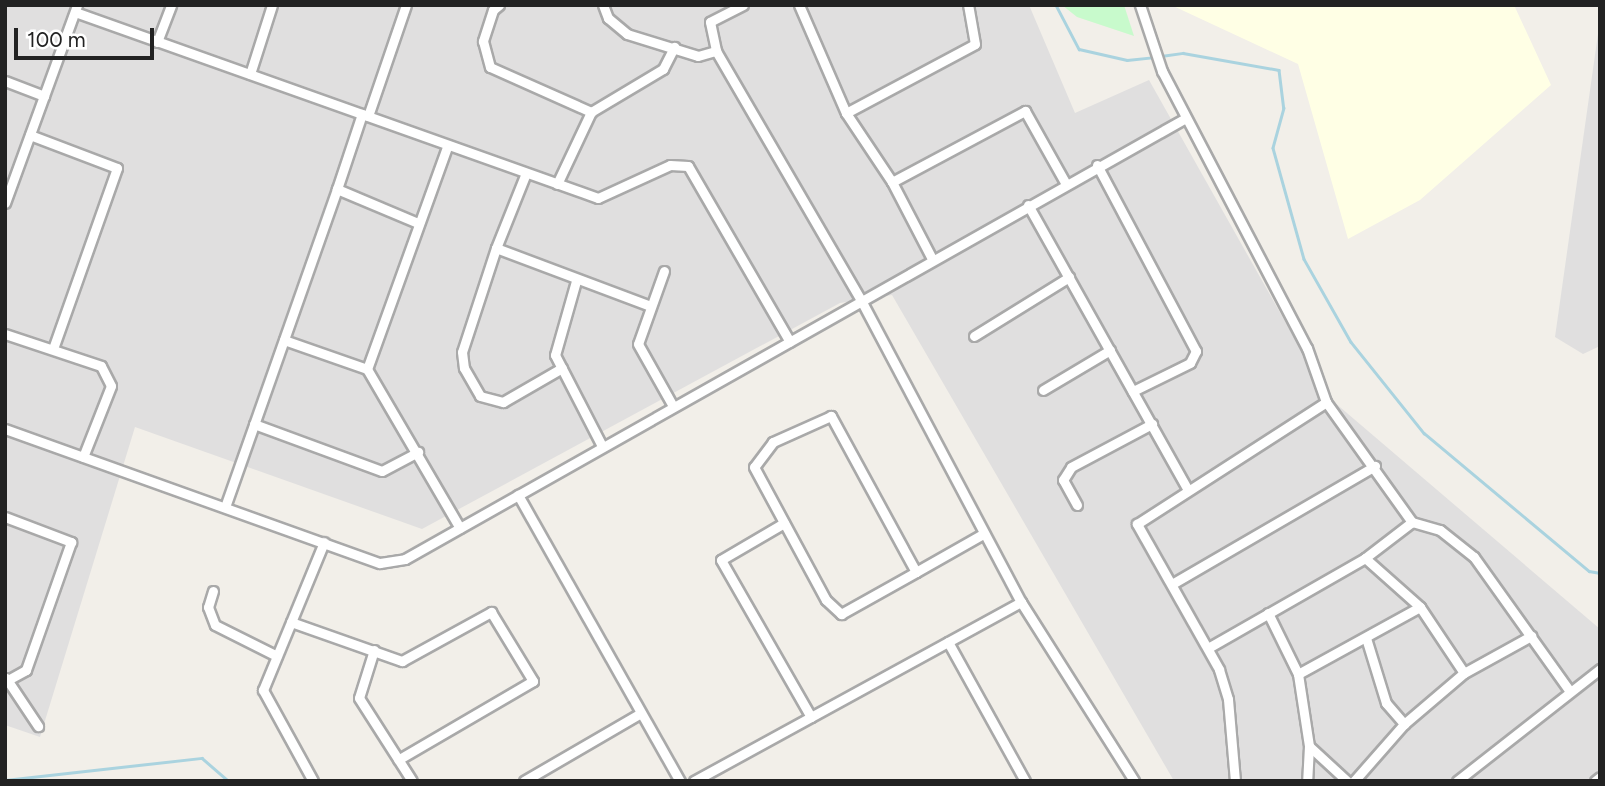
<!DOCTYPE html>
<style>
body{margin:0}
#map{position:relative;width:1605px;height:786px;overflow:hidden;background:#f2efe9;font-family:Figtree,sans-serif}
div>[style]{position:absolute}
.residential>*{inset:0;background:#e0dfdf}
.education>*{inset:0;background:#ffffe5}
.park>*{inset:0;background:#c8facc}
.stream>*{height:2.5px;margin:-1.25px;padding:0 1.25px;transform-origin:1.25px;border-radius:1.25px;background:#aad3df}
.roads{filter:drop-shadow(2px 0 #a9a9a9) drop-shadow(-2px 0 #a9a9a9) drop-shadow(0 2px #a9a9a9) drop-shadow(0 -2px #a9a9a9)}
.minor>*{height:9px;margin:-4.5px;padding:0 4.5px;transform-origin:4.5px;border-radius:4.5px;background:#fff}
span{translate:-50% -50%;white-space:nowrap;text-align:center;line-height:1.15;-webkit-text-stroke:6px #fff;paint-order:stroke}
.frame{position:absolute;inset:0;border:7px solid #222;pointer-events:none}
.scale{position:absolute;left:14px;top:28px;width:140px;height:32px;box-sizing:border-box;border:4px solid #222;border-top:0;padding-left:9px;font-size:21px;line-height:24px;white-space:nowrap;color:#222;-webkit-text-stroke:5px #fff;paint-order:stroke}
</style>
<div id="map">
<div class="residential">
<div style="clip-path:polygon(5px 5px,1029px 5px,1075px 113px,1149px 80px,1327px 396px,1600px 629px,1600px 781px,1174px 781px,892px 295px,840px 303px,422px 529px,135px 427px,40px 737px,5px 725px)"></div>
<div style="clip-path:polygon(1600px 20px,1600px 346px,1583px 354px,1555px 337px)"></div>
</div>
<div class="education">
<div style="clip-path:polygon(1171px 5px,1514px 5px,1551px 85px,1420px 200px,1348px 239px,1298px 64px)"></div>
</div>
<div class="park">
<div style="clip-path:polygon(1062px 5px,1124px 5px,1134px 36px,1077px 17px)"></div>
</div>
<div class="stream">
<div style="left:1056px;top:5px;width:50px;rotate:62.4deg"></div>
<div style="left:1079px;top:49px;width:49px;rotate:12.9deg"></div>
<div style="left:1127px;top:60px;width:27px;rotate:-6deg"></div>
<div style="left:1161px;top:56px;width:22px;rotate:-8deg"></div>
<div style="left:1183px;top:53px;width:97px;rotate:10deg"></div>
<div style="left:1279px;top:70px;width:38px;rotate:83deg"></div>
<div style="left:1284px;top:108px;width:41px;rotate:105.4deg"></div>
<div style="left:1273px;top:148px;width:115px;rotate:74.4deg"></div>
<div style="left:1304px;top:259px;width:95px;rotate:60.5deg"></div>
<div style="left:1351px;top:342px;width:117px;rotate:51.3deg"></div>
<div style="left:1424px;top:433px;width:215px;rotate:39.9deg"></div>
<div style="left:1589px;top:571px;width:11px;rotate:10deg"></div>
<div style="left:5px;top:780px;width:198px;rotate:-6.4deg"></div>
<div style="left:202px;top:758px;width:35px;rotate:41deg"></div>
</div>
<div class="roads">
<div class="minor">
<div style="left:499px;top:5px;width:8px;rotate:140deg"></div>
<div style="left:493px;top:10px;width:33px;rotate:108deg"></div>
<div style="left:483px;top:41px;width:27px;rotate:75deg"></div>
<div style="left:490px;top:67px;width:111px;rotate:24deg"></div>
<div style="left:603px;top:5px;width:14px;rotate:69deg"></div>
<div style="left:608px;top:18px;width:25px;rotate:40deg"></div>
<div style="left:627px;top:34px;width:74px;rotate:17.2deg"></div>
<div style="left:698px;top:56px;width:19px;rotate:-16deg"></div>
<div style="left:743px;top:5px;width:37px;rotate:153deg"></div>
<div style="left:710px;top:22px;width:30px;rotate:78deg"></div>
<div style="left:716px;top:51px;width:290px;rotate:59.8deg"></div>
<div style="left:862px;top:302px;width:340px;rotate:62.1deg"></div>
<div style="left:1021px;top:602px;width:212px;rotate:57.7deg"></div>
<div style="left:799px;top:5px;width:118px;rotate:66.5deg"></div>
<div style="left:846px;top:113px;width:83px;rotate:56.3deg"></div>
<div style="left:892px;top:182px;width:87px;rotate:62.5deg"></div>
<div style="left:1140px;top:5px;width:70px;rotate:71.6deg"></div>
<div style="left:1162px;top:71px;width:313px;rotate:62.4deg"></div>
<div style="left:1307px;top:348px;width:57px;rotate:70.6deg"></div>
<div style="left:75px;top:12px;width:555px;rotate:19.58deg"></div>
<div style="left:598px;top:198px;width:79px;rotate:-24.6deg"></div>
<div style="left:670px;top:165px;width:18px;rotate:3deg"></div>
<div style="left:688px;top:166px;width:203px;rotate:59.9deg"></div>
<div style="left:157px;top:42px;width:40px;rotate:-69deg"></div>
<div style="left:250px;top:74px;width:72px;rotate:-72.3deg"></div>
<div style="left:5px;top:81px;width:42px;rotate:21deg"></div>
<div style="left:846px;top:113px;width:146px;rotate:-28.1deg"></div>
<div style="left:975px;top:44px;width:40px;rotate:-100deg"></div>
<div style="left:368px;top:116px;width:117px;rotate:-71.1deg"></div>
<div style="left:30px;top:135px;width:93px;rotate:20.8deg"></div>
<div style="left:117px;top:168px;width:192px;rotate:109.5deg"></div>
<div style="left:447px;top:147px;width:236px;rotate:109.8deg"></div>
<div style="left:367px;top:369px;width:184px;rotate:59.7deg"></div>
<div style="left:1097px;top:165px;width:211px;rotate:62deg"></div>
<div style="left:1196px;top:351px;width:13px;rotate:117deg"></div>
<div style="left:1190px;top:363px;width:64px;rotate:153.8deg"></div>
<div style="left:526px;top:173px;width:81px;rotate:111.8deg"></div>
<div style="left:496px;top:248px;width:165px;rotate:20.6deg"></div>
<div style="left:892px;top:182px;width:151px;rotate:-28.1deg"></div>
<div style="left:1025px;top:111px;width:84px;rotate:60.7deg"></div>
<div style="left:557px;top:184px;width:80px;rotate:-64.7deg"></div>
<div style="left:591px;top:112px;width:84px;rotate:-30.8deg"></div>
<div style="left:663px;top:69px;width:25px;rotate:-63deg"></div>
<div style="left:337px;top:189px;width:79px;rotate:-71.6deg"></div>
<div style="left:5px;top:203px;width:211px;rotate:-70deg"></div>
<div style="left:1028px;top:205px;width:325px;rotate:60.7deg"></div>
<div style="left:496px;top:248px;width:109px;rotate:108.1deg"></div>
<div style="left:462px;top:352px;width:16px;rotate:83deg"></div>
<div style="left:464px;top:368px;width:32px;rotate:60deg"></div>
<div style="left:480px;top:396px;width:24px;rotate:15deg"></div>
<div style="left:503px;top:402px;width:68px;rotate:-30deg"></div>
<div style="left:664px;top:271px;width:77px;rotate:109.6deg"></div>
<div style="left:638px;top:344px;width:71px;rotate:60.6deg"></div>
<div style="left:576px;top:281px;width:77px;rotate:105.8deg"></div>
<div style="left:555px;top:355px;width:102px;rotate:62.7deg"></div>
<div style="left:5px;top:334px;width:101px;rotate:18.4deg"></div>
<div style="left:101px;top:366px;width:22px;rotate:63deg"></div>
<div style="left:111px;top:386px;width:76px;rotate:111.5deg"></div>
<div style="left:974px;top:336px;width:112px;rotate:-31.8deg"></div>
<div style="left:284px;top:340px;width:88px;rotate:19.3deg"></div>
<div style="left:1043px;top:390px;width:78px;rotate:-30.8deg"></div>
<div style="left:254px;top:424px;width:136px;rotate:20.2deg"></div>
<div style="left:382px;top:471px;width:41px;rotate:-27.8deg"></div>
<div style="left:5px;top:429px;width:398px;rotate:19.7deg"></div>
<div style="left:380px;top:563px;width:25px;rotate:-9deg"></div>
<div style="left:405px;top:559px;width:895px;rotate:-29.46deg"></div>
<div style="left:518px;top:495px;width:329px;rotate:60.5deg"></div>
<div style="left:1077px;top:505px;width:29px;rotate:-119deg"></div>
<div style="left:1063px;top:480px;width:15px;rotate:-58deg"></div>
<div style="left:1071px;top:467px;width:92px;rotate:-28deg"></div>
<div style="left:225px;top:507px;width:337px;rotate:-70.6deg"></div>
<div style="left:337px;top:189px;width:88px;rotate:22.8deg"></div>
<div style="left:5px;top:517px;width:71px;rotate:20.7deg"></div>
<div style="left:71px;top:542px;width:136px;rotate:109.4deg"></div>
<div style="left:26px;top:670px;width:21px;rotate:151deg"></div>
<div style="left:784px;top:523px;width:73px;rotate:149.6deg"></div>
<div style="left:721px;top:560px;width:181px;rotate:60.2deg"></div>
<div style="left:1365px;top:558px;width:74px;rotate:41.7deg"></div>
<div style="left:1420px;top:607px;width:79px;rotate:56.3deg"></div>
<div style="left:916px;top:572px;width:178px;rotate:-118.6deg"></div>
<div style="left:831px;top:416px;width:64px;rotate:155.9deg"></div>
<div style="left:773px;top:442px;width:31px;rotate:127deg"></div>
<div style="left:754px;top:467px;width:151px;rotate:61.6deg"></div>
<div style="left:826px;top:600px;width:21px;rotate:43deg"></div>
<div style="left:841px;top:614px;width:86px;rotate:-29.2deg"></div>
<div style="left:916px;top:572px;width:77px;rotate:-29.6deg"></div>
<div style="left:1172px;top:584px;width:235px;rotate:-30.2deg"></div>
<div style="left:213px;top:591px;width:17px;rotate:107deg"></div>
<div style="left:208px;top:607px;width:19px;rotate:69deg"></div>
<div style="left:215px;top:625px;width:69px;rotate:26.6deg"></div>
<div style="left:1268px;top:613px;width:68px;rotate:63.8deg"></div>
<div style="left:1298px;top:674px;width:73px;rotate:81.3deg"></div>
<div style="left:1309px;top:746px;width:35px;rotate:93deg"></div>
<div style="left:291px;top:622px;width:118px;rotate:19.4deg"></div>
<div style="left:402px;top:661px;width:102px;rotate:-28.8deg"></div>
<div style="left:491px;top:612px;width:81px;rotate:58.7deg"></div>
<div style="left:533px;top:681px;width:156px;rotate:149.7deg"></div>
<div style="left:1366px;top:638px;width:68px;rotate:72.9deg"></div>
<div style="left:1386px;top:703px;width:28px;rotate:49deg"></div>
<div style="left:948px;top:642px;width:159px;rotate:61deg"></div>
<div style="left:1208px;top:648px;width:181px;rotate:-29.8deg"></div>
<div style="left:1365px;top:558px;width:59px;rotate:-37.5deg"></div>
<div style="left:374px;top:650px;width:50px;rotate:107.4deg"></div>
<div style="left:359px;top:698px;width:98px;rotate:57.4deg"></div>
<div style="left:1298px;top:674px;width:139px;rotate:-28.8deg"></div>
<div style="left:6px;top:678px;width:58px;rotate:56.3deg"></div>
<div style="left:1309px;top:746px;width:52px;rotate:42.6deg"></div>
<div style="left:313px;top:781px;width:104px;rotate:-118.8deg"></div>
<div style="left:263px;top:690px;width:160px;rotate:-67.6deg"></div>
<div style="left:524px;top:781px;width:135px;rotate:-30.2deg"></div>
<div style="left:694px;top:781px;width:373px;rotate:-28.7deg"></div>
<div style="left:1235px;top:781px;width:82px;rotate:-94.9deg"></div>
<div style="left:1228px;top:699px;width:31px;rotate:-107deg"></div>
<div style="left:1219px;top:669px;width:167px;rotate:-119.5deg"></div>
<div style="left:1137px;top:524px;width:225px;rotate:-32.8deg"></div>
<div style="left:1326px;top:402px;width:148px;rotate:54.4deg"></div>
<div style="left:1412px;top:522px;width:29px;rotate:16deg"></div>
<div style="left:1440px;top:530px;width:43px;rotate:38.5deg"></div>
<div style="left:1474px;top:557px;width:163px;rotate:54.5deg"></div>
<div style="left:1354px;top:781px;width:76px;rotate:-48.7deg"></div>
<div style="left:1404px;top:724px;width:79px;rotate:-40.4deg"></div>
<div style="left:1464px;top:673px;width:77px;rotate:-28.9deg"></div>
<div style="left:1457px;top:781px;width:182px;rotate:-38.1deg"></div>
<div style="left:1595px;top:781px;width:6px;rotate:-39deg"></div>
</div>
</div>
<div class="frame"></div>
<div class="scale">100 m</div>
</div>
